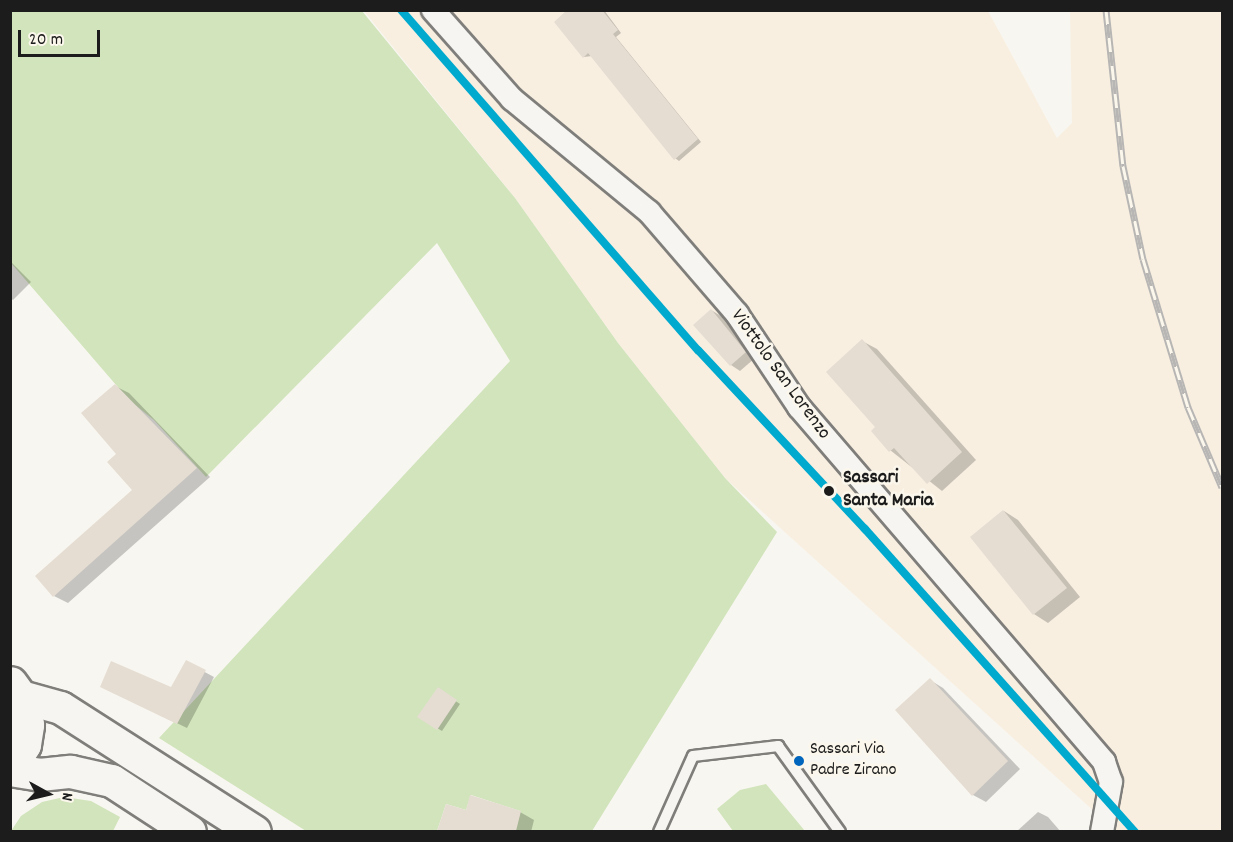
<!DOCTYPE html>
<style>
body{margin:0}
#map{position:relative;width:1233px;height:842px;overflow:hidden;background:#f8f6f0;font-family:Dekko,sans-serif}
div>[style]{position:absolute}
.built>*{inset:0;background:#f8efe1}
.green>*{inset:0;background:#d1e4bb}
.shadow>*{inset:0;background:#0003}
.building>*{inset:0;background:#e5ddd2}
.roads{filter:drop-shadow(2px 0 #7f7e7b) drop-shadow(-2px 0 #7f7e7b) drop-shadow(0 2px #7f7e7b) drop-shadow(0 -2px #7f7e7b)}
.lane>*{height:10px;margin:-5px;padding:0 5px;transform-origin:5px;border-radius:5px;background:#f6f5f1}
.street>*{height:22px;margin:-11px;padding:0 11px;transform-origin:11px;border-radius:11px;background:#f6f5f1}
.secondary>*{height:32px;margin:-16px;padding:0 16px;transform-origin:16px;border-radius:16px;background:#f6f5f1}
.rail>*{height:7px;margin-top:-3.5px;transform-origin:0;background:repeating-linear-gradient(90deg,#fbf7ec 0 14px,#b7b6b4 0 28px);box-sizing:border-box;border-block:2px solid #b7b6b4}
.rail-1>*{height:8px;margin:-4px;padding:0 4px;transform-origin:4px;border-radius:4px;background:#00a9ce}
.dots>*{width:16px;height:16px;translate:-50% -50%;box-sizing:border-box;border:3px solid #fbf7ec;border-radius:50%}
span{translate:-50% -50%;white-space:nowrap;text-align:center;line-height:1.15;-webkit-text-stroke:5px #fbf7ec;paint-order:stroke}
.bus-label{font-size:18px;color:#1c1c1c}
.left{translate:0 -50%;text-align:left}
.street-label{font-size:20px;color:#1c1c1c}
.stop-label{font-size:20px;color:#1c1c1c;font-weight:700}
.frame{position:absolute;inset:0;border:12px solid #1c1c1c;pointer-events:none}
.north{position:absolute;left:18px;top:764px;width:60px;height:60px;-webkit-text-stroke:4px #fbf7ec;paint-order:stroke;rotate:98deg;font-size:16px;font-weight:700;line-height:24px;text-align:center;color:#1c1c1c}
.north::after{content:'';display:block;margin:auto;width:21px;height:27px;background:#1c1c1c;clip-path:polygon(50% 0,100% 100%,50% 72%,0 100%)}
.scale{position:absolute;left:18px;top:30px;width:82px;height:27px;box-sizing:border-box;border:3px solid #1c1c1c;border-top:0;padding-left:8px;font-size:18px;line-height:21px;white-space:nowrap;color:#1c1c1c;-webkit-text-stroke:4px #fbf7ec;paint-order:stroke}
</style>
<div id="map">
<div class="built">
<div style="clip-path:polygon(364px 11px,988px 11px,1057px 138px,1072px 123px,1070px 11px,1222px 11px,1222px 831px,1116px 831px,725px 478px,618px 343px,515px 198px)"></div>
</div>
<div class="green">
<div style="clip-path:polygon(10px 11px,362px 11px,515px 198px,618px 343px,725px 478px,777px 532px,592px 831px,514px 831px,520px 811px,471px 795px,466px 810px,446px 804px,437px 831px,306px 831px,159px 738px,510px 361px,437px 243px,206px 477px,154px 420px,129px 400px,11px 263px)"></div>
<div style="clip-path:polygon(766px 784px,805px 831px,733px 831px,717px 809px,740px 790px)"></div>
<div style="clip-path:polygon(64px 797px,91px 801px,120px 817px,113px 831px,11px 831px,21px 816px,42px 802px)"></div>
</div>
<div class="shadow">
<div style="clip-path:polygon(570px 10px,604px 10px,621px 33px,616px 37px,701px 142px,679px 161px,675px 158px,592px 56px,584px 57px)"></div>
<div style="clip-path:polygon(10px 261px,31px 282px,13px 300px,10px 298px)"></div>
<div style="clip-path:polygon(711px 310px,721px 316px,755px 358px,740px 371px,731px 365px)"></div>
<div style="clip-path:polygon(862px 341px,877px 349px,976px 460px,942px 491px,890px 450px,877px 427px)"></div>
<div style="clip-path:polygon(115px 386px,129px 393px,210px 477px,68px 603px,54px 596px,134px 490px,119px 454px)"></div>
<div style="clip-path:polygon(1004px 511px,1018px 520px,1080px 597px,1048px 623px,1034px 614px)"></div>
<div style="clip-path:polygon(186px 662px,214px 677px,187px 728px,112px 692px,172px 689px)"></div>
<div style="clip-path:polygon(930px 680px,943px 688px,1020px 769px,986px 802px,973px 795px,898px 710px)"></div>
<div style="clip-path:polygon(442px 692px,460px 704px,442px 731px,419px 717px)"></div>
<div style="clip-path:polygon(447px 806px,466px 812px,520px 812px,534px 820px,531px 832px,439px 832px)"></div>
<div style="clip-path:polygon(1038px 812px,1048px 817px,1061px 832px,1016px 832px)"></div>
</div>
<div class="building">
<div style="clip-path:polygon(567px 10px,602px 10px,618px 30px,613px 34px,698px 139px,674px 160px,588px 53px,583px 58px,554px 22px)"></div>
<div style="clip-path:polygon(711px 309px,746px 352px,730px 366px,693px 325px)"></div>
<div style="clip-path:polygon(862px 339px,962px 452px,927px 484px,894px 448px,889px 452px,871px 431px,875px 427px,826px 372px)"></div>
<div style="clip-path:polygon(115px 384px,197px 468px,53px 597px,35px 576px,132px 490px,107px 462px,116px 454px,81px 413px)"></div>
<div style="clip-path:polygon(1003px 510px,1067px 588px,1033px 615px,970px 537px)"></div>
<div style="clip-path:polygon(186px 660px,206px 670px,177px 724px,100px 687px,111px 661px,171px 687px)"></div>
<div style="clip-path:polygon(930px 678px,1008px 761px,972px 796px,895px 710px)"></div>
<div style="clip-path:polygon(438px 687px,457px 700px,437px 730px,417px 717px)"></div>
<div style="clip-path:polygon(470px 795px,521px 811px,516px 831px,437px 831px,446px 804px,466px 810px)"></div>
</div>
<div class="roads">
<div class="lane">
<div style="left:659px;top:832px;width:83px;rotate:-65.9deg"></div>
<div style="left:693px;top:756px;width:86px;rotate:-6.7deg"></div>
<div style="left:778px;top:746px;width:106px;rotate:54.2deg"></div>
</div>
<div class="street">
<div style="left:433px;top:10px;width:119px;rotate:48.4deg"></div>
<div style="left:512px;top:99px;width:178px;rotate:39.5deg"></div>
<div style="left:649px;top:212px;width:135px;rotate:49.2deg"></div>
<div style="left:737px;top:314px;width:112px;rotate:56.3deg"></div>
<div style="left:799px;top:407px;width:468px;rotate:49.3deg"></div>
<div style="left:1104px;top:762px;width:21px;rotate:71deg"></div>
<div style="left:1111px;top:782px;width:51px;rotate:100.2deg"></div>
</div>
<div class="secondary">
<div style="left:21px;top:697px;width:41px;rotate:15.4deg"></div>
<div style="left:61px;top:708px;width:230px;rotate:32.6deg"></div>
<div style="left:10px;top:769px;width:28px;rotate:-58deg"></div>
<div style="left:25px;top:745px;width:20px;rotate:-81deg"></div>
<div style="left:28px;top:725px;width:29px;rotate:-104deg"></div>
<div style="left:21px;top:697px;width:17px;rotate:-126deg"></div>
<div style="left:10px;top:770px;width:30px;rotate:9deg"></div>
<div style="left:40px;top:775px;width:31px;rotate:-6deg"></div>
<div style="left:71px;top:772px;width:42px;rotate:12.4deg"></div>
<div style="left:112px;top:781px;width:93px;rotate:33.2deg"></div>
</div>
</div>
<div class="rail">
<div style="left:1106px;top:10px;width:157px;rotate:83.8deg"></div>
<div style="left:1123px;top:166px;width:95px;rotate:77.9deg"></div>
<div style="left:1143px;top:259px;width:155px;rotate:73.1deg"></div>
<div style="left:1188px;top:407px;width:87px;rotate:67deg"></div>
</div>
<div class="rail-1">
<div style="left:401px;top:10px;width:451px;rotate:48.9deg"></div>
<div style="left:698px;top:350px;width:245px;rotate:47deg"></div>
<div style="left:865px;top:529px;width:406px;rotate:48.3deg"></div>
</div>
<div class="dots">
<div style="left:829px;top:491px;background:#1c1c1c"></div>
<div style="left:799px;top:761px;background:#0065bd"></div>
</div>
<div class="bus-label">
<span class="left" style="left:810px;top:761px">Sassari Via<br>Padre Zirano</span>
</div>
<div class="street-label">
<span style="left:780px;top:375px;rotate:54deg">Viottolo San Lorenzo</span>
</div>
<div class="stop-label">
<span class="left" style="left:843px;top:490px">Sassari<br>Santa Maria</span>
</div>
<div class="frame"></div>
<div class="north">N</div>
<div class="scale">20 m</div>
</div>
